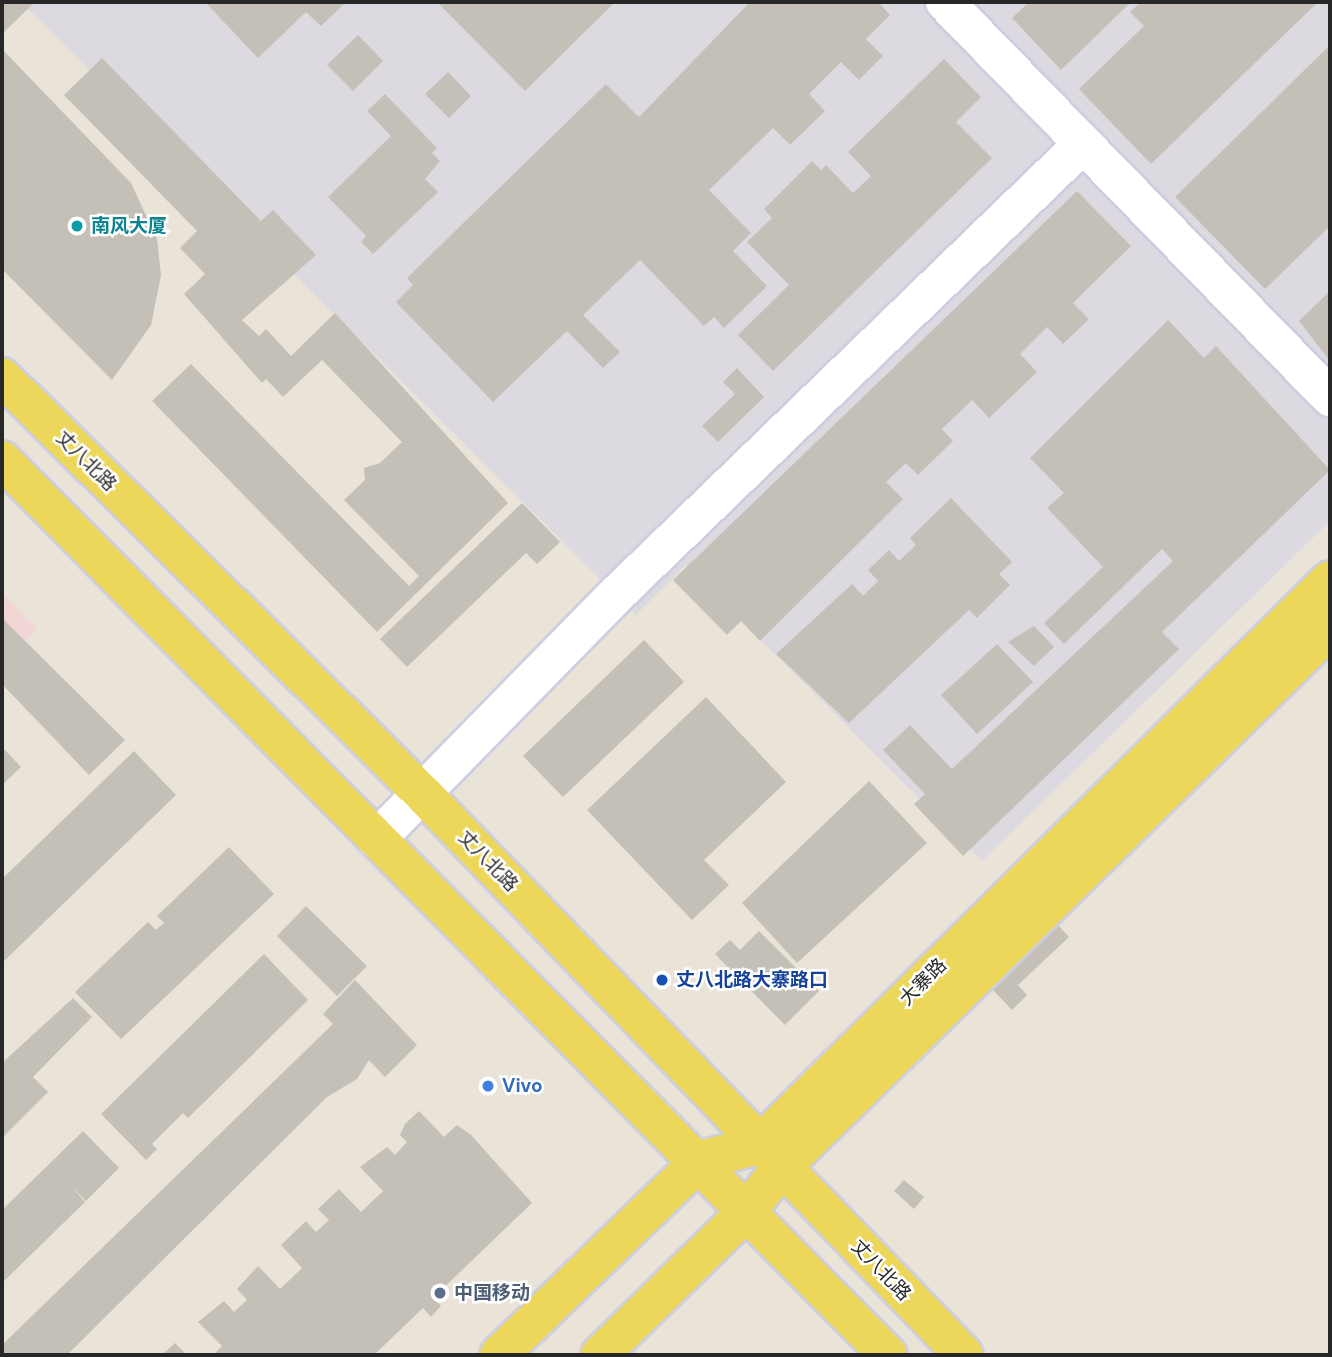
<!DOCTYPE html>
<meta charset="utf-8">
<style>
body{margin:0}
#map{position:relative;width:1332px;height:1357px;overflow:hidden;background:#e9e3d8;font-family:"DM Sans","Noto Sans SC",sans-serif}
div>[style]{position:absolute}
.industrial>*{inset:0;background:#dcd9e1}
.medical>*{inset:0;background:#f1d6d5}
.building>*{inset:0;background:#c4c0b8}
.roads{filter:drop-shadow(2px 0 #cdcfe0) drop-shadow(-2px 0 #cdcfe0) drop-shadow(0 2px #cdcfe0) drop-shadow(0 -2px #cdcfe0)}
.minor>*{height:38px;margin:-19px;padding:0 19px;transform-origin:19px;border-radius:19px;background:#fff}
.major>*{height:38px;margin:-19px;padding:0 19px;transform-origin:19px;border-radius:19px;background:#edd75a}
.dots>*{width:19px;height:19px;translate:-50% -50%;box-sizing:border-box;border:4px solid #fff;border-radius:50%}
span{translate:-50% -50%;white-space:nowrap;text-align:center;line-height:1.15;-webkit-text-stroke:5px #fff;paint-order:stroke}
.culture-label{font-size:19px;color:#0d838f;font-weight:700}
.left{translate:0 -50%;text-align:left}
.street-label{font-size:19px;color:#272727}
.transit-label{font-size:19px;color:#164399;font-weight:700}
.shop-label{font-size:19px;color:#366cbe;font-weight:700}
.service-label{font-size:19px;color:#4e5e75;font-weight:700}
.frame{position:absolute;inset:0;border:4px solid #272727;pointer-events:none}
</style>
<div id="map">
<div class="industrial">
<div style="clip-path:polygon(21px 2px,1330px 2px,1330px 521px,982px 861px,686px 565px,636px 615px)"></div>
</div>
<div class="medical">
<div style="clip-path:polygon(2px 593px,37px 629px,2px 662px)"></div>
</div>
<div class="building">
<div style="clip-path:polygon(2px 2px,35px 2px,2px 34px)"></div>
<div style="clip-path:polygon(205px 2px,346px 2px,321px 26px,306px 12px,258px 58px)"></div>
<div style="clip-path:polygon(437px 2px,615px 2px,525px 91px)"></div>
<div style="clip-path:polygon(750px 2px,878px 2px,890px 15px,866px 39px,883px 56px,859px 80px,841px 62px,809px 94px,825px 111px,790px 145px,773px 128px,709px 190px,751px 233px,733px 251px,767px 286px,724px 328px,714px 317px,704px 326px,640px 260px,583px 315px,620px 352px,603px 368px,567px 331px,493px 402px,396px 302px,413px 285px,407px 278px,606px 84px,639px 117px)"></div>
<div style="clip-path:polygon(1029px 2px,1131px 2px,1061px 70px,1012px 18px)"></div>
<div style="clip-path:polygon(1141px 2px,1318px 2px,1151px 164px,1079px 89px,1144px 26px,1130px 12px)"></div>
<div style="clip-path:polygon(358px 35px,383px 61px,353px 91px,327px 65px)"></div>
<div style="clip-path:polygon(1330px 45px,1330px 226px,1265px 289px,1175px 197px)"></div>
<div style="clip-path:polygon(2px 49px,131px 183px,157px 239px,161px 275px,151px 325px,112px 380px,2px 269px)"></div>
<div style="clip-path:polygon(102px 58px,261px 221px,273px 210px,316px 255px,242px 320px,259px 336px,266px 329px,291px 356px,335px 313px,508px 503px,377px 632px,152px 401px,191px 364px,409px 586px,419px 576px,344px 500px,365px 480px,364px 468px,380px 463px,402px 442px,322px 360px,283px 397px,266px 379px,262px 383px,184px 294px,205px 274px,180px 248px,197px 231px,64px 95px)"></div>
<div style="clip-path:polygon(944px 59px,981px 97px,956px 122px,992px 158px,773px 371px,738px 335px,789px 285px,747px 242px,772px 218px,764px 209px,812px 161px,821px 170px,826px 165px,853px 193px,871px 176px,848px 152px)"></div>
<div style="clip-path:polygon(448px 72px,471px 96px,449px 118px,425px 94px)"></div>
<div style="clip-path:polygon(385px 94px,437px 148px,432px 153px,440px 161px,425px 179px,438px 192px,373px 254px,361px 242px,366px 236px,328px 197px,391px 136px,367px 111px)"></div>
<div style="clip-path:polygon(1077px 191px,1131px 246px,1073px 303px,1089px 319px,1063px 344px,1047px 327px,1020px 354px,1037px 372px,989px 418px,972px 400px,942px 429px,953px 441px,918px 475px,906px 463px,886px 482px,903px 499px,760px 641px,741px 621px,727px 635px,673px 580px)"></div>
<div style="clip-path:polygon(1330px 291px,1330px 361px,1299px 321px)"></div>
<div style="clip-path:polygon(1168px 320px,1204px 358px,1216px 346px,1330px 470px,1162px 632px,1179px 649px,963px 856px,914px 804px,925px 794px,883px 750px,910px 725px,952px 769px,1173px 561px,1162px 549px,1064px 644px,1044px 623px,1103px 567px,1047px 508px,1064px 493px,1030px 458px)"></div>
<div style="clip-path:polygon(737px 368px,764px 397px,718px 442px,702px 426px,735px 394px,723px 382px)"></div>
<div style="clip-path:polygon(951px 498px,1012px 562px,999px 574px,1010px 585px,977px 618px,969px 610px,849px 723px,776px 654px,852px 584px,863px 596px,878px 581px,868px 570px,889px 550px,899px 561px,916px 545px,910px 538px)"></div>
<div style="clip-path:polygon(522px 503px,560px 542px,537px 564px,526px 553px,407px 667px,380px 639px)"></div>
<div style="clip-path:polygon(2px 618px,125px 740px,89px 775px,2px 684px)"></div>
<div style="clip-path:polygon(1034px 626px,1054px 647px,1034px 666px,1008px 642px)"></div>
<div style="clip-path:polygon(644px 640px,684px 682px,563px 797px,523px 756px)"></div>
<div style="clip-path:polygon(997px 644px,1033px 682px,977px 734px,941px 695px)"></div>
<div style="clip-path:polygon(706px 697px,786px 782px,704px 860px,729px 885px,692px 920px,587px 810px)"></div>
<div style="clip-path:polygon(2px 747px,21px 767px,2px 785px)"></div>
<div style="clip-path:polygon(134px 751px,176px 795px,2px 963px,2px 879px)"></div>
<div style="clip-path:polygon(869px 781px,927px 843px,797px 963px,742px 903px)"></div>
<div style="clip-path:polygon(229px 847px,274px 894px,121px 1039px,75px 992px,148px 922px,156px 930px,164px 923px,157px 916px)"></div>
<div style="clip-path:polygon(306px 906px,367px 966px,337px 996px,277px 936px)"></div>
<div style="clip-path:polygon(1058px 925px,1069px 937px,1018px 985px,1027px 995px,1012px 1010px,991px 988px)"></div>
<div style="clip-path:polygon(759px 931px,819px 991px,785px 1025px,715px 954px,730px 940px,740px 950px)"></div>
<div style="clip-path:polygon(264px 954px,308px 1000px,188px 1118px,183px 1113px,152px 1144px,157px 1149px,146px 1160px,101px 1114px)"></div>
<div style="clip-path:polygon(355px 980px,417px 1045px,385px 1077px,369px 1060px,357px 1079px,327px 1097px,67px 1355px,2px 1355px,2px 1345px,333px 1024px,323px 1014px)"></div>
<div style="clip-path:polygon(73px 998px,92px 1017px,33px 1077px,48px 1092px,2px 1138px,2px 1063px)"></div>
<div style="clip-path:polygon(419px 1111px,444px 1137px,457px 1125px,471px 1135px,532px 1203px,433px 1298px,441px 1306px,431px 1317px,423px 1308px,374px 1355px,213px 1355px,222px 1346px,198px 1322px,224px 1301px,234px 1312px,247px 1300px,237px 1289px,258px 1266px,280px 1289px,302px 1268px,281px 1245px,306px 1221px,316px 1232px,329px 1220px,318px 1209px,339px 1189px,361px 1212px,383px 1191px,360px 1167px,387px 1147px,395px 1155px,407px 1142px,400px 1135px,405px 1124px)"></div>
<div style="clip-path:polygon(83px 1131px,119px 1168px,86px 1201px,71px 1186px,85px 1202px,2px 1283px,2px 1210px)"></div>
<div style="clip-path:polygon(904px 1180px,924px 1197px,914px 1209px,894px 1191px)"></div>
<div style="clip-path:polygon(175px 1343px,187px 1355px,162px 1355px)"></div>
</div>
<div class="roads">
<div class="minor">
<div style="left:945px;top:2px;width:552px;rotate:45.73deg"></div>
<div style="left:377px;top:839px;width:343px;rotate:-45.6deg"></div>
<div style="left:617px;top:594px;width:646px;rotate:-44deg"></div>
</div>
<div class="major">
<div style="left:2px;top:377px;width:593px;rotate:44.73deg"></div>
<div style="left:423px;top:794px;width:779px;rotate:46.04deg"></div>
<div style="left:2px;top:460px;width:1259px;rotate:45.29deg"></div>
<div style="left:499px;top:1355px;width:281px;rotate:-44deg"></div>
<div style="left:701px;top:1160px;width:60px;rotate:-14.5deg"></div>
<div style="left:759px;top:1145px;width:803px;rotate:-44.7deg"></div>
<div style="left:600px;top:1355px;width:207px;rotate:-44.4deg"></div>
<div style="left:748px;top:1210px;width:53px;rotate:-51.8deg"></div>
<div style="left:781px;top:1168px;width:769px;rotate:-44.47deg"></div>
</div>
</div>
<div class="dots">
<div style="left:77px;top:226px;background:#0f9aa8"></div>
<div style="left:662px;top:980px;background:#1a4fb4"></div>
<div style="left:488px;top:1086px;background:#3f7fe0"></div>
<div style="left:440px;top:1293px;background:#5c6f8a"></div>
</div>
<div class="culture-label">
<span class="left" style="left:91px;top:226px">南风大厦</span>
</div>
<div class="street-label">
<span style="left:86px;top:461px;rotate:45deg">丈八北路</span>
<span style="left:488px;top:861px;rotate:46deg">丈八北路</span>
<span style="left:923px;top:982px;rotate:-45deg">大寨路</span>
<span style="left:881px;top:1270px;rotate:46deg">丈八北路</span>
</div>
<div class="transit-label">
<span class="left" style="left:676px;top:980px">丈八北路大寨路口</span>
</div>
<div class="shop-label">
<span class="left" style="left:502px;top:1086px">Vivo</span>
</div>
<div class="service-label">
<span class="left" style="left:454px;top:1293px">中国移动</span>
</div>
<div class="frame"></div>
</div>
